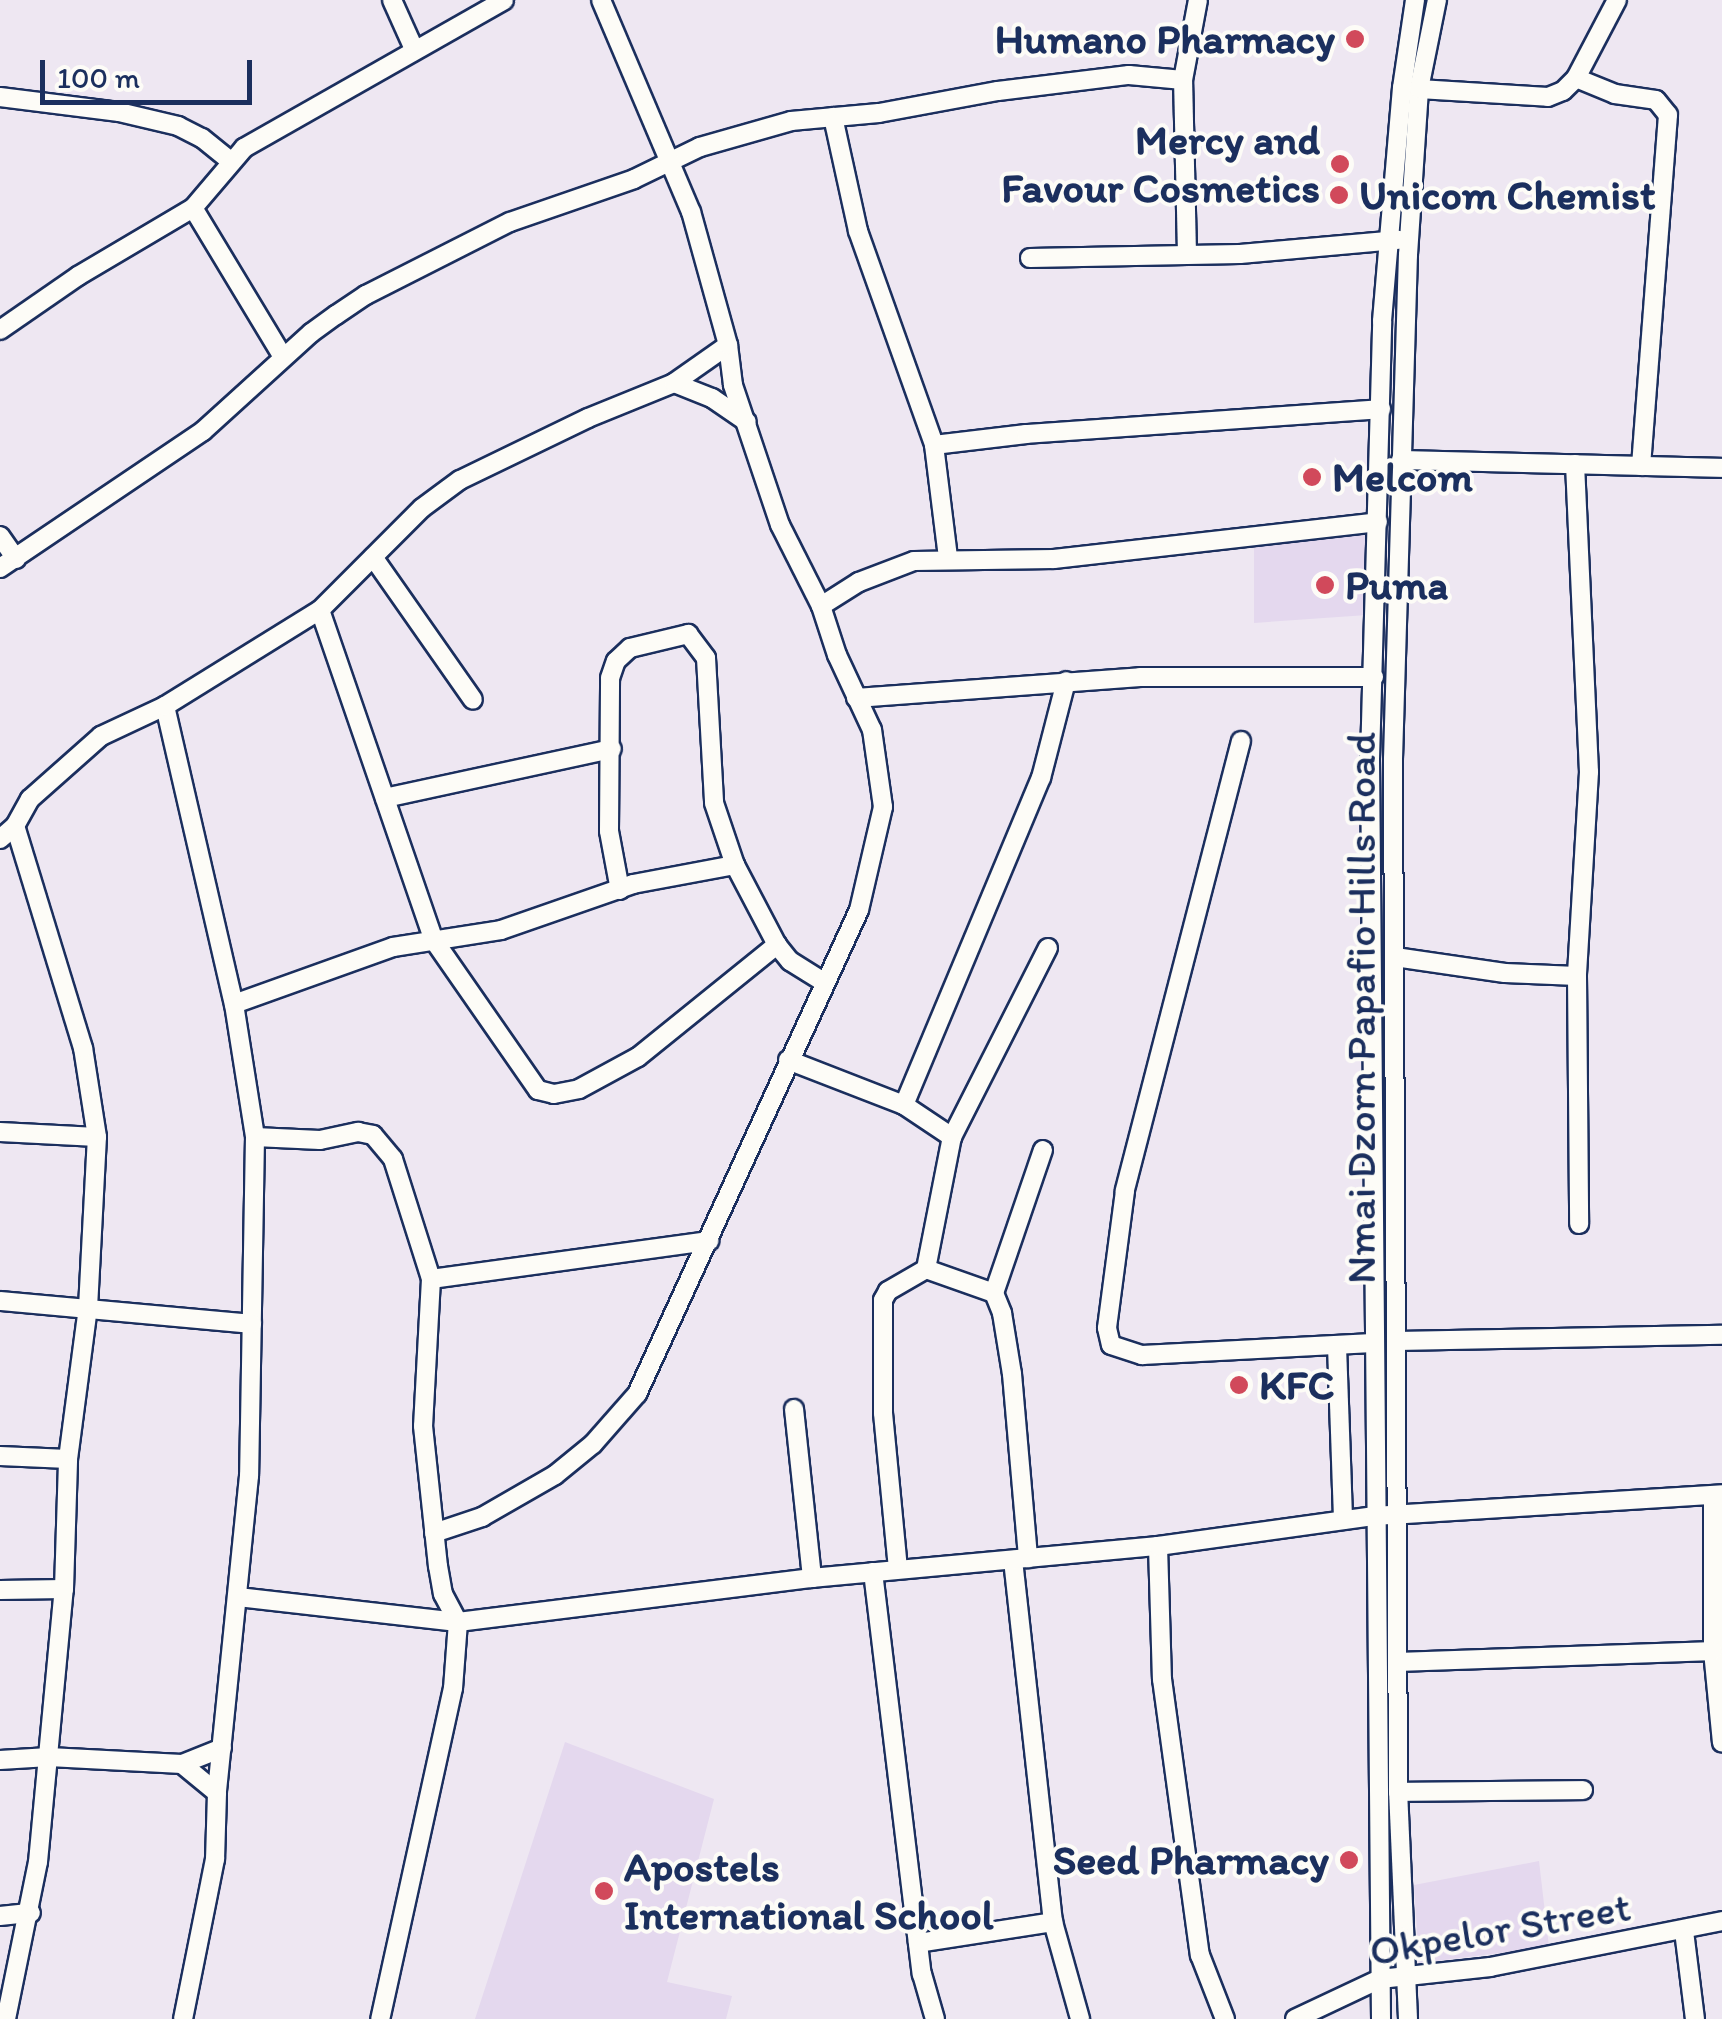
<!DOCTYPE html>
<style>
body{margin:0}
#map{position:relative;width:1722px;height:2019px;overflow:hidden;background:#eee7f2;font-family:Itim,sans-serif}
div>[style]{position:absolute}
.built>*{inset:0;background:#e4d8ee}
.roads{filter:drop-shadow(2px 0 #1b2f5e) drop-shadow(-2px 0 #1b2f5e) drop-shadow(0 2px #1b2f5e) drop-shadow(0 -2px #1b2f5e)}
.minor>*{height:18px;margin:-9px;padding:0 9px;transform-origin:9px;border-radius:9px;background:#fdfcf7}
.dots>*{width:28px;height:28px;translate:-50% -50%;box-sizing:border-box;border:5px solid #fdfcf7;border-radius:50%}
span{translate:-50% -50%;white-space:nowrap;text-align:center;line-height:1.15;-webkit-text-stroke:8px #fdfcf7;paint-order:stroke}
.poi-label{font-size:42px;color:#1b2f5e;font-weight:700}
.right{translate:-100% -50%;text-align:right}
.left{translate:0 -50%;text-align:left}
.street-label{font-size:42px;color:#1b2f5e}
.scale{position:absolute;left:40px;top:60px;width:212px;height:45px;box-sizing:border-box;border:5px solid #1b2f5e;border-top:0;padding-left:12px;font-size:30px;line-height:35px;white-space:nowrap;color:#1b2f5e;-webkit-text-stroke:8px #fdfcf7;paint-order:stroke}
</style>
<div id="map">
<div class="built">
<div style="clip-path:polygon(1371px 533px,1367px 615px,1254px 623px,1254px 544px)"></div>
<div style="clip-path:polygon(565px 1742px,714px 1799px,667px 1982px,732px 1996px,726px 2019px,475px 2019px)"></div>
<div style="clip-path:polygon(1539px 1861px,1549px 1947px,1419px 1963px,1414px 1885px)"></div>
</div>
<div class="roads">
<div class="minor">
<div style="left:392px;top:0;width:54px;rotate:65.8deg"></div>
<div style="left:1576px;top:78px;width:42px;rotate:22.3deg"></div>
<div style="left:1615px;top:94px;width:41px;rotate:8.3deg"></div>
<div style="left:1656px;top:100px;width:19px;rotate:51deg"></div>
<div style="left:1668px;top:115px;width:352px;rotate:94.4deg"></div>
<div style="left:1419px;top:89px;width:129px;rotate:3.5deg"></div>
<div style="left:1548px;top:97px;width:16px;rotate:-22deg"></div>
<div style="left:1563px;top:91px;width:18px;rotate:-45deg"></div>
<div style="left:1576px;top:78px;width:88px;rotate:-62.3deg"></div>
<div style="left:0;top:97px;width:120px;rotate:7.2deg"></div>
<div style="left:119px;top:112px;width:61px;rotate:13.3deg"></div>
<div style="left:178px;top:126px;width:27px;rotate:27deg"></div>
<div style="left:202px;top:138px;width:35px;rotate:39deg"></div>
<div style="left:833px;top:117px;width:117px;rotate:77.6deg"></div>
<div style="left:858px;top:231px;width:227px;rotate:70.4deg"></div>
<div style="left:934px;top:445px;width:114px;rotate:82.9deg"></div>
<div style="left:1187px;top:254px;width:174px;rotate:-91.3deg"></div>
<div style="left:1183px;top:80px;width:81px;rotate:-79.4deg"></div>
<div style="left:1030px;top:258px;width:210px;rotate:-1.1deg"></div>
<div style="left:1240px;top:254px;width:159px;rotate:-5.1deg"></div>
<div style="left:0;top:330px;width:95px;rotate:-34.7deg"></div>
<div style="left:78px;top:276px;width:134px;rotate:-30.6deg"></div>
<div style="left:283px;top:357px;width:174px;rotate:-121.1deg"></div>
<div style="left:193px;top:208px;width:79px;rotate:-49.6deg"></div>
<div style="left:244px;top:148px;width:299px;rotate:-29.6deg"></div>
<div style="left:674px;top:383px;width:41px;rotate:21.5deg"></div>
<div style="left:712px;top:398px;width:42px;rotate:34.4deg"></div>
<div style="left:934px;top:445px;width:93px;rotate:-6.8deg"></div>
<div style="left:1026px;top:434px;width:356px;rotate:-4deg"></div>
<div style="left:1401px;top:460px;width:321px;rotate:1.4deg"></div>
<div style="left:1575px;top:464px;width:308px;rotate:87.4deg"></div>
<div style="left:1589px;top:772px;width:204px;rotate:93.4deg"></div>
<div style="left:1577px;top:976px;width:248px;rotate:89.5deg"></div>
<div style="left:0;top:536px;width:28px;rotate:55deg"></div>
<div style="left:373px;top:557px;width:174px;rotate:55deg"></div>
<div style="left:0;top:568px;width:245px;rotate:-34deg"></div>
<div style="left:203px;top:431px;width:146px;rotate:-42.2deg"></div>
<div style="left:311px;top:333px;width:31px;rotate:-36deg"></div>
<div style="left:336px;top:315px;width:36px;rotate:-34deg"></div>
<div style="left:366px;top:295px;width:161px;rotate:-26.9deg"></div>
<div style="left:510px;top:222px;width:131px;rotate:-19.1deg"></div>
<div style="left:634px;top:179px;width:73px;rotate:-25.9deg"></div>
<div style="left:700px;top:147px;width:95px;rotate:-15.9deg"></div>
<div style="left:791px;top:121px;width:88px;rotate:-5.2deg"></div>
<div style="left:879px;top:113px;width:121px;rotate:-10.5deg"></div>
<div style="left:998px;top:91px;width:132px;rotate:-7deg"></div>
<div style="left:1129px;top:75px;width:54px;rotate:5.3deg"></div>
<div style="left:821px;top:606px;width:45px;rotate:-32.3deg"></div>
<div style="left:859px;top:582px;width:59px;rotate:-20.9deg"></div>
<div style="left:914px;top:561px;width:140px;rotate:-0.8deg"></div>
<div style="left:1054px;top:559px;width:326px;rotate:-6.5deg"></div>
<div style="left:320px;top:610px;width:348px;rotate:71deg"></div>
<div style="left:433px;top:939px;width:184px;rotate:55.2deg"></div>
<div style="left:538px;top:1090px;width:16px;rotate:14deg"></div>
<div style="left:554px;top:1094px;width:25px;rotate:-11deg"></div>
<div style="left:579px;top:1089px;width:67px;rotate:-28.5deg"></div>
<div style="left:638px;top:1057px;width:179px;rotate:-38.9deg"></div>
<div style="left:856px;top:698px;width:285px;rotate:-4.2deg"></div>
<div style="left:1140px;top:677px;width:234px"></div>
<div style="left:165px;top:706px;width:306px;rotate:77deg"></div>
<div style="left:234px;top:1004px;width:135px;rotate:81deg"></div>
<div style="left:255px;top:1137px;width:339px;rotate:91deg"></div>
<div style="left:249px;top:1476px;width:319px;rotate:95.8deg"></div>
<div style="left:217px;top:1793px;width:66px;rotate:91.7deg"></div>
<div style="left:215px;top:1859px;width:163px;rotate:101.3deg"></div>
<div style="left:1241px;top:741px;width:465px;rotate:104.5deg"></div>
<div style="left:1125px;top:1191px;width:138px;rotate:97.5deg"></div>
<div style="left:1107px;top:1328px;width:17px;rotate:77deg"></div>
<div style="left:1111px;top:1345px;width:33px;rotate:18deg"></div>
<div style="left:1142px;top:1355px;width:231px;rotate:-3deg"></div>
<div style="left:385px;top:798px;width:232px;rotate:-12.2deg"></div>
<div style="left:0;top:839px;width:20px;rotate:-41deg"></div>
<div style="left:15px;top:826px;width:31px;rotate:-61deg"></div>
<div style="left:30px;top:799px;width:95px;rotate:-41.6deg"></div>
<div style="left:101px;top:736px;width:71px;rotate:-25.1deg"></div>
<div style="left:165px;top:706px;width:182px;rotate:-31.8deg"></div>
<div style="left:320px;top:610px;width:144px;rotate:-45deg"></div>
<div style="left:422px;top:508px;width:47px;rotate:-36.4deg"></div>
<div style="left:460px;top:480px;width:142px;rotate:-25.8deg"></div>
<div style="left:588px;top:418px;width:93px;rotate:-22.1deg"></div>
<div style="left:674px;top:383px;width:66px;rotate:-35.1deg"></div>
<div style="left:620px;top:890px;width:60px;rotate:-100.6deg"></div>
<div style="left:609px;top:831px;width:153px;rotate:-89.6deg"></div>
<div style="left:610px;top:678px;width:18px;rotate:-71deg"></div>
<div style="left:616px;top:661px;width:19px;rotate:-43deg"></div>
<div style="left:630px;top:648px;width:60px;rotate:-13.6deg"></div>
<div style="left:688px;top:634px;width:30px;rotate:53deg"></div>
<div style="left:706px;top:658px;width:145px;rotate:86.8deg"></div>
<div style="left:714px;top:803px;width:65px;rotate:71.3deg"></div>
<div style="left:735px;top:865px;width:90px;rotate:62.3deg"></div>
<div style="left:777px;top:945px;width:21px;rotate:51deg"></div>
<div style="left:790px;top:961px;width:39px;rotate:32deg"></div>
<div style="left:1395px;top:957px;width:111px;rotate:8.3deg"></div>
<div style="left:1505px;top:973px;width:72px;rotate:2.4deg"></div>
<div style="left:234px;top:1004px;width:169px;rotate:-19.7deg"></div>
<div style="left:393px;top:947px;width:109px;rotate:-8.9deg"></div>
<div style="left:501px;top:930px;width:140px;rotate:-19.2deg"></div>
<div style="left:633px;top:884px;width:104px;rotate:-10.6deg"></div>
<div style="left:788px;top:1060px;width:124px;rotate:21.2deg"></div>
<div style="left:904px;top:1105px;width:58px;rotate:33.7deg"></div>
<div style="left:904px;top:1105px;width:355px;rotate:-67.3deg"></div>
<div style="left:1041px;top:778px;width:100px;rotate:-75.5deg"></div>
<div style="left:0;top:1132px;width:97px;rotate:3deg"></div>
<div style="left:255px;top:1137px;width:65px;rotate:2.6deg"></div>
<div style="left:320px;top:1140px;width:39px;rotate:-12deg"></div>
<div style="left:358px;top:1132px;width:15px;rotate:11deg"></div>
<div style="left:373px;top:1135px;width:31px;rotate:50deg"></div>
<div style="left:393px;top:1159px;width:126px;rotate:72.4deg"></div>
<div style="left:431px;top:1279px;width:147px;rotate:93.1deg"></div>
<div style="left:423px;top:1426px;width:141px;rotate:83.9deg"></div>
<div style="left:438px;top:1566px;width:28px;rotate:80deg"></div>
<div style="left:443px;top:1594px;width:32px;rotate:62deg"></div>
<div style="left:458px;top:1622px;width:66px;rotate:94.3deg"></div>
<div style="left:453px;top:1688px;width:339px;rotate:102.4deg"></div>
<div style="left:926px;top:1269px;width:135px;rotate:-78.9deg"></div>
<div style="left:952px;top:1137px;width:212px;rotate:-63.1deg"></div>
<div style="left:431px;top:1279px;width:281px;rotate:-7.8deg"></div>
<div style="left:994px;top:1293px;width:151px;rotate:-71.1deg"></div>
<div style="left:0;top:1301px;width:253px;rotate:5.2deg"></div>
<div style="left:1397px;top:1341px;width:325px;rotate:-1.1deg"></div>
<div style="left:1337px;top:1346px;width:174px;rotate:88deg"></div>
<div style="left:794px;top:1409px;width:170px;rotate:83.9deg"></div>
<div style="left:0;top:1456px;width:68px;rotate:2.5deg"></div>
<div style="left:1713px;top:1495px;width:156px;rotate:90deg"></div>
<div style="left:1713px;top:1651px;width:92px;rotate:84.4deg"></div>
<div style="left:434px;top:1533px;width:51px;rotate:-18.4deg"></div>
<div style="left:482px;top:1517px;width:84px;rotate:-29.9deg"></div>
<div style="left:555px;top:1475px;width:49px;rotate:-39.2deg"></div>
<div style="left:593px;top:1444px;width:67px;rotate:-48.7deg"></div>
<div style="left:637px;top:1394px;width:532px;rotate:-65.36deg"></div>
<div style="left:859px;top:910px;width:106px;rotate:-76.9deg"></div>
<div style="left:883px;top:807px;width:78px;rotate:-98.1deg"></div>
<div style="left:872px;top:730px;width:83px;rotate:-115deg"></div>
<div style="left:837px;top:655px;width:52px;rotate:-108.1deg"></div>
<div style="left:821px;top:606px;width:91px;rotate:-116.8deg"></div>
<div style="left:780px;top:525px;width:148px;rotate:-108.6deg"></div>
<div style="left:733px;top:385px;width:40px;rotate:-97.1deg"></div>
<div style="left:728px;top:345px;width:138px;rotate:-105.5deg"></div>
<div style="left:691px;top:212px;width:230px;rotate:-113deg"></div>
<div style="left:1158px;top:1546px;width:133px;rotate:88.3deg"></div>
<div style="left:1162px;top:1679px;width:279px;rotate:82.2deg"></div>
<div style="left:1200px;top:1955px;width:69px;rotate:68.7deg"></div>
<div style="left:1013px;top:1560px;width:364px;rotate:83.7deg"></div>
<div style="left:1053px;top:1922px;width:101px;rotate:74.4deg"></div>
<div style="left:898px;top:1569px;width:157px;rotate:-95.5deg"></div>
<div style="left:883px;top:1413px;width:113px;rotate:-90deg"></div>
<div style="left:883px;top:1300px;width:10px;rotate:-61deg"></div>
<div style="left:888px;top:1291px;width:44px;rotate:-30.1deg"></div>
<div style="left:926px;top:1269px;width:72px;rotate:19.4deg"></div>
<div style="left:994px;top:1293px;width:22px;rotate:68deg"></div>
<div style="left:1002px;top:1313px;width:62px;rotate:80.7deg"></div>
<div style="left:1012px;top:1374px;width:185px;rotate:85deg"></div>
<div style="left:873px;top:1572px;width:405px;rotate:83.1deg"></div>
<div style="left:922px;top:1974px;width:47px;rotate:73.9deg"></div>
<div style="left:0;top:1590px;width:64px;rotate:-0.9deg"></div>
<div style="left:238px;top:1597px;width:221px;rotate:6.5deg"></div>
<div style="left:458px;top:1622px;width:357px;rotate:-7.1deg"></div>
<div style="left:812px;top:1578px;width:347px;rotate:-5.3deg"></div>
<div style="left:1158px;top:1546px;width:219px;rotate:-7.9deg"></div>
<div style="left:1375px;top:1516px;width:348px;rotate:-3.6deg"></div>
<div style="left:1399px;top:1662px;width:314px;rotate:-2deg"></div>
<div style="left:0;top:1760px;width:49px;rotate:-3.5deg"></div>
<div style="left:49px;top:1757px;width:133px;rotate:3deg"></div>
<div style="left:182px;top:1764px;width:43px;rotate:-21.8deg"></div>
<div style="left:182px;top:1764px;width:45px;rotate:39.6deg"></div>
<div style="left:1398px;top:1792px;width:185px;rotate:-0.6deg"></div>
<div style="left:0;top:1916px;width:31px;rotate:-6deg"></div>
<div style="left:1684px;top:1931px;width:89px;rotate:82.9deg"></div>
<div style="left:918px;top:1943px;width:137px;rotate:-8.8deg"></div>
<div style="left:6px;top:2019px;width:160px;rotate:-78.5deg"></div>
<div style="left:38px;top:1862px;width:274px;rotate:-84.6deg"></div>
<div style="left:64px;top:1589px;width:130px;rotate:-88.2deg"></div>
<div style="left:68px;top:1459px;width:152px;rotate:-82.5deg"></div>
<div style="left:88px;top:1308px;width:171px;rotate:-87deg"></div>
<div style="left:97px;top:1137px;width:90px;rotate:-98.9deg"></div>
<div style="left:83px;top:1048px;width:232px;rotate:-107deg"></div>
<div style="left:1295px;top:2019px;width:94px;rotate:-25.2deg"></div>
<div style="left:1380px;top:1979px;width:111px;rotate:-6.2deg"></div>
<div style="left:1490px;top:1967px;width:237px;rotate:-11.2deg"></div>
<div style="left:1381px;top:2019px;width:1260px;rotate:-90.5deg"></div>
<div style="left:1370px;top:759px;width:438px;rotate:-88.4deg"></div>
<div style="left:1382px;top:321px;width:234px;rotate:-85.1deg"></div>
<div style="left:1402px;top:88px;width:89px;rotate:-81.6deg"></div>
<div style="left:1408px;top:2019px;width:227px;rotate:-92.5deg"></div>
<div style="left:1398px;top:1792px;width:1033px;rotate:-90.28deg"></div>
<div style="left:1393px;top:759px;width:504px;rotate:-88.3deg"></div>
<div style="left:1408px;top:255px;width:166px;rotate:-86.2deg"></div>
<div style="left:1419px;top:89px;width:91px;rotate:-78.6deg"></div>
</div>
</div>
<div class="dots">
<div style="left:1355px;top:39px;background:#d1495b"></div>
<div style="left:1340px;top:164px;background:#d1495b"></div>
<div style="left:1339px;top:195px;background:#d1495b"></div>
<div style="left:1312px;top:477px;background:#d1495b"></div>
<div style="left:1325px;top:585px;background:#d1495b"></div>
<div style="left:1239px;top:1385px;background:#d1495b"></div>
<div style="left:1349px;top:1860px;background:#d1495b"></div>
<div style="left:604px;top:1891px;background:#d1495b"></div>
</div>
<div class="poi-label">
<span class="right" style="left:1335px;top:39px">Humano Pharmacy</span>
<span class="right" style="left:1320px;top:164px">Mercy and<br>Favour Cosmetics</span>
<span class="left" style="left:1359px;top:195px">Unicom Chemist</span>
<span class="left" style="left:1332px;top:477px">Melcom</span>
<span class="left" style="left:1345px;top:585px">Puma</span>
<span class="left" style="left:1259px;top:1385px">KFC</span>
<span class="right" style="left:1329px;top:1860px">Seed Pharmacy</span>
<span class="left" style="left:624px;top:1891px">Apostels<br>International School</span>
</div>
<div class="street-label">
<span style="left:1361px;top:1008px;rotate:-90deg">Nmai Dzorn Papafio Hills Road</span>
<span style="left:1500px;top:1929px;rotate:-10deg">Okpelor Street</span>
</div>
<div class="scale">100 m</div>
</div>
